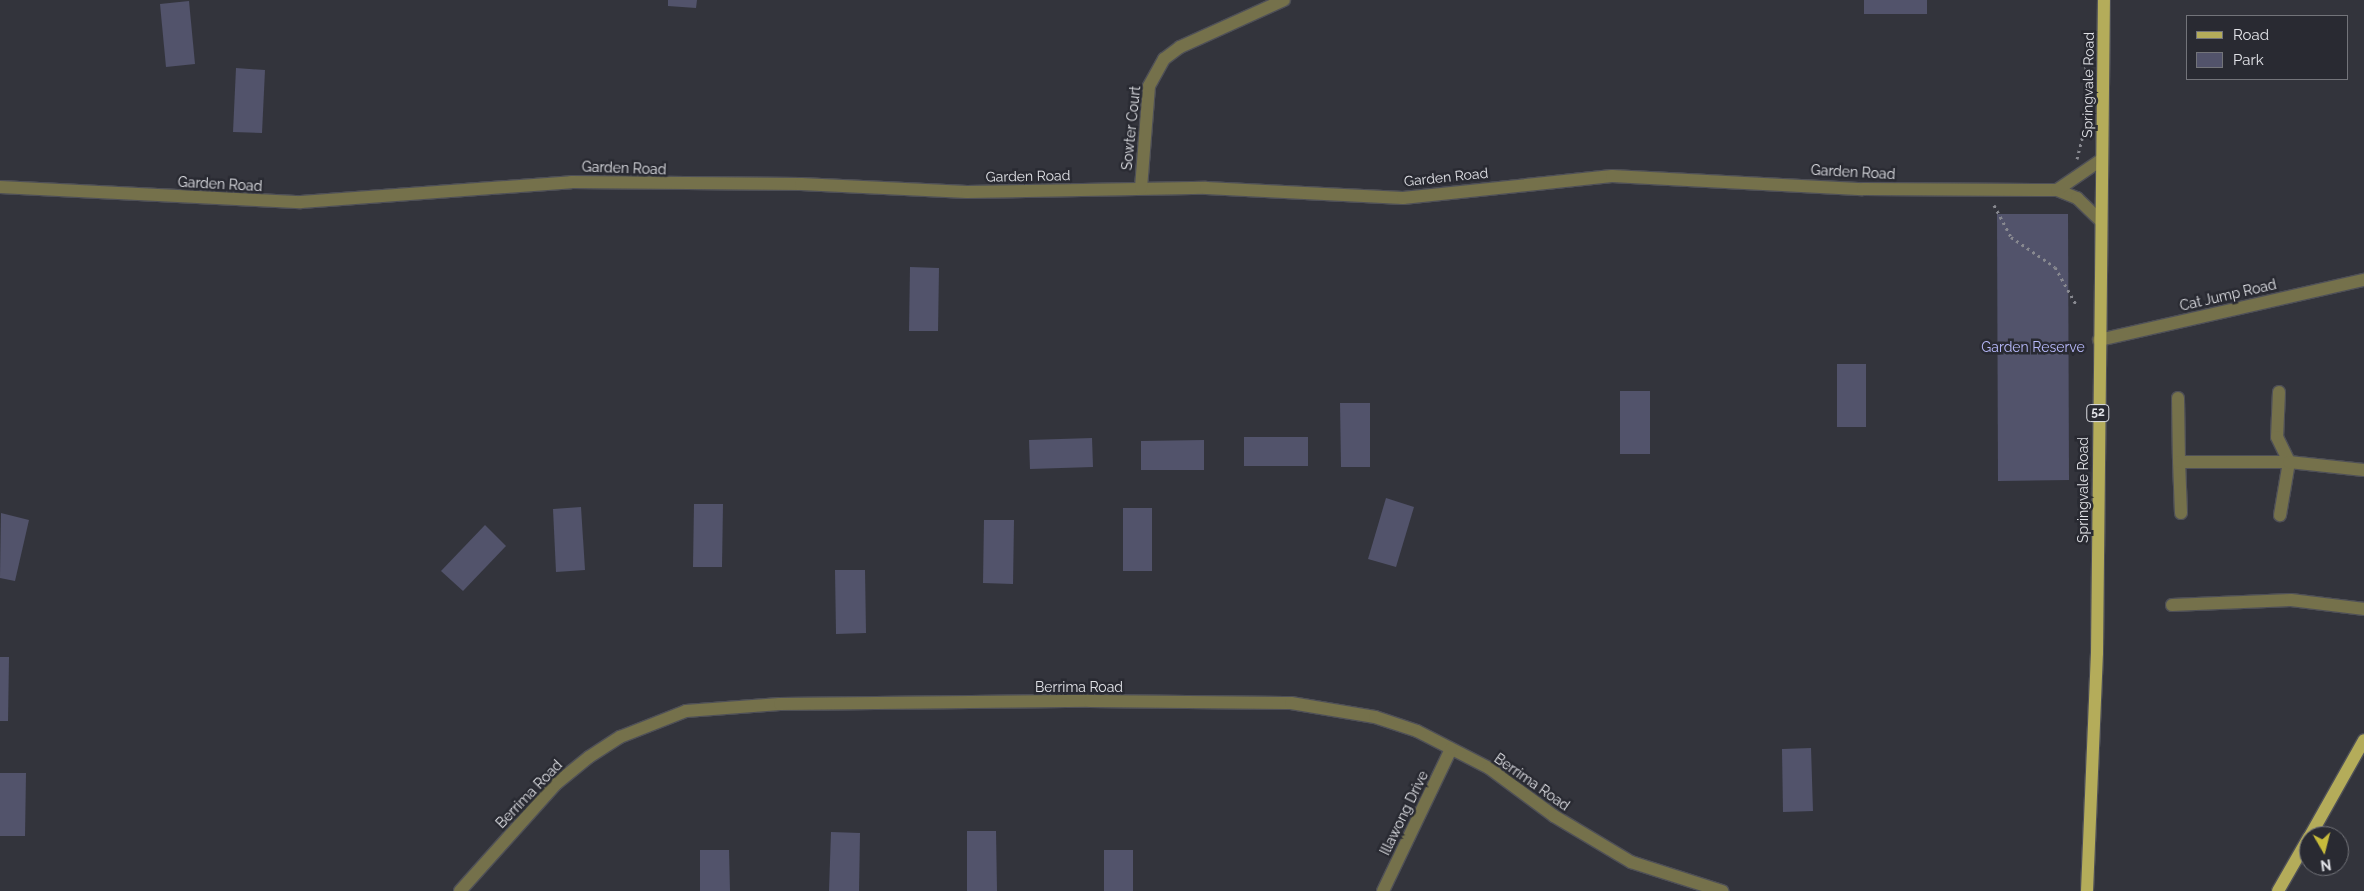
<!DOCTYPE html>
<style>
body{margin:0}
#map{position:relative;width:2364px;height:891px;overflow:hidden;background:#33343c;font-family:Raleway,sans-serif}
div>[style]{position:absolute}
.green>*{inset:0;background:#52536b}
.path>*{height:3px;margin-top:-1.5px;transform-origin:0;background:repeating-linear-gradient(90deg,#888990 0 2.5px,transparent 0 6.5px)}
.roads{filter:drop-shadow(1px 0 #4f5057) drop-shadow(-1px 0 #4f5057) drop-shadow(0 1px #4f5057) drop-shadow(0 -1px #4f5057)}
.minor>*{height:12px;margin:-6px;padding:0 6px;transform-origin:6px;border-radius:6px;background:#75714b}
.major>*{height:12px;margin:-6px;padding:0 6px;transform-origin:6px;border-radius:6px;background:#b4ac5a}
span{translate:-50% -50%;white-space:nowrap;text-align:center;line-height:1.15;-webkit-text-stroke:5px #292a32;paint-order:stroke}
.shield-label span{padding:1px 4px;background:#292a32;border:1px solid;border-radius:4px;-webkit-text-stroke-width:0}
.shield-label{font-size:12px;color:#e1e2e7;font-weight:700}
.street-label{font-size:14px;color:#e1e2e7}
.park-label{font-size:14px;color:#b9bbfd}
.legend{position:absolute;left:2186px;top:15px;width:162px;height:65px;box-sizing:border-box;background:#292a32;border:1px solid #73747a;margin:0;padding:6px 9px;list-style:none;font-size:15px;color:#e1e2e7}
.legend li{display:flex;align-items:center;gap:10px;height:25px}
.legend b{width:25px;border:1px solid #73747a}
.north{position:absolute;left:2299px;top:826px;width:50px;height:50px;box-sizing:border-box;background:#292a32;border:1px solid #73747a;border-radius:50%;rotate:172deg;font-size:14px;font-weight:700;line-height:20px;text-align:center;color:#e1e2e7}
.north::after{content:'';display:block;margin:auto;width:18px;height:22px;background:#c7bb3b;clip-path:polygon(50% 0,100% 100%,50% 72%,0 100%)}
</style>
<div id="map">
<div class="green">
<div style="clip-path:polygon(668px 0,697px 0,696px 8px,668px 6px)"></div>
<div style="clip-path:polygon(1864px 0,1927px 0,1927px 14px,1864px 14px)"></div>
<div style="clip-path:polygon(189px 1px,195px 64px,166px 67px,160px 4px)"></div>
<div style="clip-path:polygon(236px 68px,265px 70px,262px 133px,233px 132px)"></div>
<div style="clip-path:polygon(1997px 214px,2068px 214px,2069px 480px,1998px 481px)"></div>
<div style="clip-path:polygon(910px 267px,939px 268px,938px 331px,909px 331px)"></div>
<div style="clip-path:polygon(1837px 364px,1866px 364px,1866px 427px,1837px 427px)"></div>
<div style="clip-path:polygon(1620px 391px,1650px 391px,1650px 454px,1620px 454px)"></div>
<div style="clip-path:polygon(1340px 403px,1370px 403px,1370px 467px,1341px 467px)"></div>
<div style="clip-path:polygon(1244px 437px,1308px 437px,1308px 466px,1244px 466px)"></div>
<div style="clip-path:polygon(1092px 438px,1093px 467px,1030px 469px,1029px 440px)"></div>
<div style="clip-path:polygon(1204px 440px,1204px 470px,1141px 470px,1141px 441px)"></div>
<div style="clip-path:polygon(1386px 498px,1414px 507px,1396px 567px,1368px 559px)"></div>
<div style="clip-path:polygon(694px 504px,723px 504px,722px 567px,693px 567px)"></div>
<div style="clip-path:polygon(581px 507px,585px 570px,556px 572px,553px 509px)"></div>
<div style="clip-path:polygon(1123px 508px,1152px 508px,1152px 571px,1123px 571px)"></div>
<div style="clip-path:polygon(1px 513px,29px 520px,15px 581px,0 578px)"></div>
<div style="clip-path:polygon(984px 520px,1014px 520px,1013px 584px,983px 583px)"></div>
<div style="clip-path:polygon(485px 525px,506px 546px,463px 591px,441px 571px)"></div>
<div style="clip-path:polygon(835px 570px,865px 570px,866px 633px,836px 634px)"></div>
<div style="clip-path:polygon(0 657px,9px 657px,8px 721px,0 721px)"></div>
<div style="clip-path:polygon(1811px 748px,1813px 811px,1783px 812px,1782px 749px)"></div>
<div style="clip-path:polygon(0 773px,26px 773px,25px 836px,0 836px)"></div>
<div style="clip-path:polygon(967px 831px,996px 831px,997px 891px,967px 891px)"></div>
<div style="clip-path:polygon(831px 832px,860px 833px,859px 891px,829px 891px)"></div>
<div style="clip-path:polygon(700px 850px,729px 850px,730px 891px,700px 891px)"></div>
<div style="clip-path:polygon(1104px 850px,1133px 850px,1133px 891px,1104px 891px)"></div>
</div>
<div class="path">
<div style="left:2077px;top:159px;width:32px;rotate:-76deg"></div>
<div style="left:2085px;top:128px;width:64px;rotate:-89.1deg"></div>
<div style="left:1994px;top:205px;width:36px;rotate:62deg"></div>
<div style="left:2011px;top:237px;width:53px;rotate:34.3deg"></div>
<div style="left:2055px;top:267px;width:45px;rotate:60.6deg"></div>
</div>
<div class="roads">
<div class="minor">
<div style="left:0;top:187px;width:301px;rotate:2.9deg"></div>
<div style="left:301px;top:202px;width:271px;rotate:-4.2deg"></div>
<div style="left:571px;top:182px;width:230px;rotate:0.5deg"></div>
<div style="left:801px;top:184px;width:166px;rotate:2.8deg"></div>
<div style="left:967px;top:192px;width:239px;rotate:-1deg"></div>
<div style="left:1206px;top:188px;width:197px;rotate:2.9deg"></div>
<div style="left:1403px;top:198px;width:210px;rotate:-6deg"></div>
<div style="left:1612px;top:176px;width:251px;rotate:3deg"></div>
<div style="left:1863px;top:189px;width:194px;rotate:0.3deg"></div>
<div style="left:2057px;top:190px;width:22px;rotate:22deg"></div>
<div style="left:2077px;top:198px;width:32px;rotate:44deg"></div>
<div style="left:1141px;top:188px;width:102px;rotate:-85.5deg"></div>
<div style="left:1149px;top:86px;width:31px;rotate:-61deg"></div>
<div style="left:1164px;top:59px;width:20px;rotate:-37deg"></div>
<div style="left:1180px;top:47px;width:114px;rotate:-24.3deg"></div>
<div style="left:2057px;top:190px;width:53px;rotate:-34.3deg"></div>
<div style="left:2099px;top:340px;width:272px;rotate:-12.8deg"></div>
<div style="left:2279px;top:392px;width:45px;rotate:92.5deg"></div>
<div style="left:2277px;top:437px;width:28px;rotate:64deg"></div>
<div style="left:2289px;top:462px;width:54px;rotate:99.6deg"></div>
<div style="left:2178px;top:398px;width:64px;rotate:89.1deg"></div>
<div style="left:2181px;top:513px;width:51px;rotate:-92.2deg"></div>
<div style="left:2179px;top:462px;width:110px"></div>
<div style="left:2289px;top:462px;width:75px;rotate:6.1deg"></div>
<div style="left:2172px;top:605px;width:119px;rotate:-2.4deg"></div>
<div style="left:2291px;top:600px;width:74px;rotate:7deg"></div>
<div style="left:460px;top:891px;width:145px;rotate:-48.1deg"></div>
<div style="left:557px;top:783px;width:41px;rotate:-39.1deg"></div>
<div style="left:589px;top:757px;width:37px;rotate:-33deg"></div>
<div style="left:620px;top:737px;width:71px;rotate:-21.5deg"></div>
<div style="left:686px;top:711px;width:94px;rotate:-4.3deg"></div>
<div style="left:780px;top:704px;width:310px;rotate:-0.6deg"></div>
<div style="left:1090px;top:701px;width:201px;rotate:0.6deg"></div>
<div style="left:1291px;top:703px;width:85px;rotate:9.5deg"></div>
<div style="left:1375px;top:717px;width:44px;rotate:18.4deg"></div>
<div style="left:1417px;top:731px;width:81px;rotate:27.2deg"></div>
<div style="left:1489px;top:768px;width:81px;rotate:36.4deg"></div>
<div style="left:1554px;top:816px;width:90px;rotate:30.9deg"></div>
<div style="left:1631px;top:862px;width:96px;rotate:17.7deg"></div>
<div style="left:1383px;top:891px;width:157px;rotate:-64.4deg"></div>
</div>
<div class="major">
<div style="left:2310px;top:836px;width:110px;rotate:-60.6deg"></div>
<div style="left:2087px;top:891px;width:238px;rotate:-87.6deg"></div>
<div style="left:2097px;top:653px;width:653px;rotate:-89.39deg"></div>
<div style="left:2278px;top:891px;width:62px;rotate:-60.1deg"></div>
</div>
</div>
<div class="shield-label">
<span style="left:2098px;top:413px">52</span>
</div>
<div class="street-label">
<span style="left:2088px;top:85px;rotate:-89deg">Springvale Road</span>
<span style="left:1131px;top:128px;rotate:-84deg">Sowter Court</span>
<span style="left:624px;top:168px;rotate:2deg">Garden Road</span>
<span style="left:1853px;top:172px;rotate:3deg">Garden Road</span>
<span style="left:1028px;top:176px;rotate:-1deg">Garden Road</span>
<span style="left:1446px;top:177px;rotate:-6deg">Garden Road</span>
<span style="left:220px;top:184px;rotate:3deg">Garden Road</span>
<span style="left:2228px;top:295px;rotate:-13deg">Cat Jump Road</span>
<span style="left:2083px;top:490px;rotate:-90deg">Springvale Road</span>
<span style="left:1079px;top:687px">Berrima Road</span>
<span style="left:1532px;top:782px;rotate:35deg">Berrima Road</span>
<span style="left:529px;top:794px;rotate:-46deg">Berrima Road</span>
<span style="left:1404px;top:813px;rotate:-64deg">Illawong Drive</span>
</div>
<div class="park-label">
<span style="left:2033px;top:347px">Garden Reserve</span>
</div>
<ul class="legend">
<li><b style="height:6px;background:#b4ac5a"></b>Road</li>
<li><b style="height:14px;background:#52536b"></b>Park</li>
</ul>
<div class="north">N</div>
</div>
